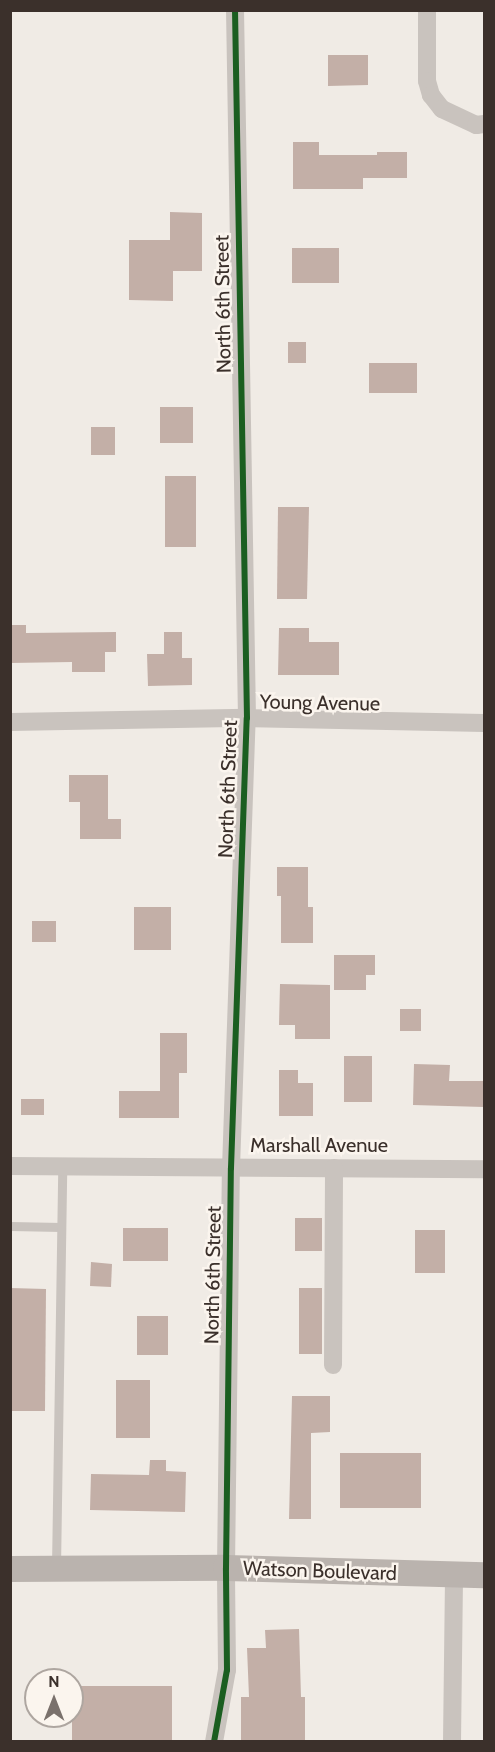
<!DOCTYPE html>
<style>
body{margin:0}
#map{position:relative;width:495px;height:1752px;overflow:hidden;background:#f0ebe5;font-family:Cabin,sans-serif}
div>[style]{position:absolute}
.building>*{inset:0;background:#c3afa7}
.lane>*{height:9px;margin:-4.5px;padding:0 4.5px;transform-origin:4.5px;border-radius:4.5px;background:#c9c3be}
.street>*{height:18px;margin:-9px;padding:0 9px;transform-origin:9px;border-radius:9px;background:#c9c3be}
.secondary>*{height:26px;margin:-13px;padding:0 13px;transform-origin:13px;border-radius:13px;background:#bab3ae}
.cycleway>*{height:6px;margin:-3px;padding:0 3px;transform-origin:3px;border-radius:3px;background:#1b5e20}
span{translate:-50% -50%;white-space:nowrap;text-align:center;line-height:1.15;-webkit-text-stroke:5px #fbf5ee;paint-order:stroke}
.street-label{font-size:20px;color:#3b302b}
.frame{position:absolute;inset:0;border:12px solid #3b302b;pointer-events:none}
.north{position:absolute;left:24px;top:1668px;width:60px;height:60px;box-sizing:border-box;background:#fbf5ee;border:2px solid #aea6a0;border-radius:50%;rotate:0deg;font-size:16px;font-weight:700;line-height:24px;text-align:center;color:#3b302b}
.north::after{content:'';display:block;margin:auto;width:21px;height:27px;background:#7a716c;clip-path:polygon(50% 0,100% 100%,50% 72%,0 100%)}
</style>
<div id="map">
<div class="building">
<div style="clip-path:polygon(328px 55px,368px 55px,368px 85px,328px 86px)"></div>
<div style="clip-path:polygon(293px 142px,319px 142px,319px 155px,377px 155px,377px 152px,407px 152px,407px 178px,363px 178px,363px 189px,293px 189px)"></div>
<div style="clip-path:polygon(170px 212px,202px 213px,202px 271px,173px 271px,173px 301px,129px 300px,129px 240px,170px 240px)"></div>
<div style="clip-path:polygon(292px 248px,339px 248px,339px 283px,292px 283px)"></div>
<div style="clip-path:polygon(288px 342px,306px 342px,306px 363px,288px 363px)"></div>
<div style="clip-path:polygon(369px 363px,417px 363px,417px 393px,369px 393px)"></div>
<div style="clip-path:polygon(160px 407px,193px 407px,193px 443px,160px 443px)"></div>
<div style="clip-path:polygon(91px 427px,115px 427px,115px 455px,91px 455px)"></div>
<div style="clip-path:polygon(165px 476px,196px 476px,196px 547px,165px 547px)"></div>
<div style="clip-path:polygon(278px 507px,309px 507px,307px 599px,277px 599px)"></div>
<div style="clip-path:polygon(10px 625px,26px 625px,26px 633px,116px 632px,116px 652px,105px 652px,105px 672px,72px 672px,72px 662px,10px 663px)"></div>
<div style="clip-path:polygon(279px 628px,309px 628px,309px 642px,339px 642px,339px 675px,278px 675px)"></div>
<div style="clip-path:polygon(164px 632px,182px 632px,182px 658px,192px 658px,192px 685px,148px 686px,147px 654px,164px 654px)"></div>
<div style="clip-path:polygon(69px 775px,108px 775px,108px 819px,121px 819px,121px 839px,80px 839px,80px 802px,69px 802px)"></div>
<div style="clip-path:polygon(277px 867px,308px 867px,308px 907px,313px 907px,313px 943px,281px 943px,281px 896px,277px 896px)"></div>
<div style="clip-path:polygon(134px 907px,171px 907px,171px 950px,134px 950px)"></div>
<div style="clip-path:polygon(32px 921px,56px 921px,56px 942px,32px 942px)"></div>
<div style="clip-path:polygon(334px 955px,375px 955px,375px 975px,366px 975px,366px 990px,334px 990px)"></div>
<div style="clip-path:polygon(280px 984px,330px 985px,330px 1039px,295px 1039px,295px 1025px,279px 1025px)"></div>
<div style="clip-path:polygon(400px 1009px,421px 1009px,421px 1031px,400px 1031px)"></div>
<div style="clip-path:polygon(160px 1033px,187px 1033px,187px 1073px,179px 1073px,179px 1118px,119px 1118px,119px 1091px,160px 1091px)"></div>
<div style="clip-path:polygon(344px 1056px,372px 1056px,372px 1102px,344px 1102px)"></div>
<div style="clip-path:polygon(414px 1064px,450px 1065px,449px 1081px,484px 1081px,484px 1107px,413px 1105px)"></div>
<div style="clip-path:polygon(279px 1070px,298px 1070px,298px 1083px,313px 1083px,313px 1116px,279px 1116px)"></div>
<div style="clip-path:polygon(21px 1099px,44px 1099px,44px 1115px,21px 1115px)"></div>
<div style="clip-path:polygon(295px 1218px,322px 1218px,322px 1251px,295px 1251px)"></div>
<div style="clip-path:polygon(123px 1228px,168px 1228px,168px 1261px,123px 1261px)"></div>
<div style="clip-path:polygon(415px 1230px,445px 1230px,445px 1273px,415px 1273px)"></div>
<div style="clip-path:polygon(91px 1262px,112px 1264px,111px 1287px,90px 1286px)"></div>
<div style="clip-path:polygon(10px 1288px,46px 1289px,45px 1411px,10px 1411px)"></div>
<div style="clip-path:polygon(299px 1288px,322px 1288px,322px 1354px,299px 1354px)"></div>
<div style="clip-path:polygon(137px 1316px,168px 1316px,168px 1355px,137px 1355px)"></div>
<div style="clip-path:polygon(116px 1380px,150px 1380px,150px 1438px,116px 1438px)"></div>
<div style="clip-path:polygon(292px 1396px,330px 1396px,330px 1432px,311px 1433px,311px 1519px,289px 1519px)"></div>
<div style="clip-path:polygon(340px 1453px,421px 1453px,421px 1508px,340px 1508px)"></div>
<div style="clip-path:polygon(150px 1460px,166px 1460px,166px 1471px,186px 1472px,185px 1512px,90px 1510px,91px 1474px,149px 1475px)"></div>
<div style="clip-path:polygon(299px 1629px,301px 1697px,305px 1697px,305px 1742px,241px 1742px,241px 1697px,249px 1697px,247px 1648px,266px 1648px,265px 1630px)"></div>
<div style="clip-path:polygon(72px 1686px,172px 1686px,172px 1742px,72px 1742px)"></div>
</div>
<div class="lane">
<div style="left:10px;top:1226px;width:51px;rotate:1.1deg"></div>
<div style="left:56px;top:1567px;width:400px;rotate:-89.1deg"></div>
</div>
<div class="street">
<div style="left:427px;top:10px;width:71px;rotate:90deg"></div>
<div style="left:427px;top:81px;width:15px;rotate:74deg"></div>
<div style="left:431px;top:95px;width:18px;rotate:52deg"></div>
<div style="left:442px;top:109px;width:38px;rotate:25deg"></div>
<div style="left:476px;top:125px;width:8px;rotate:-7deg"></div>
<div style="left:10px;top:722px;width:237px;rotate:-1deg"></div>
<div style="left:247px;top:718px;width:237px;rotate:1.2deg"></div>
<div style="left:10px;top:1166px;width:474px;rotate:0.4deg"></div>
<div style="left:333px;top:1365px;width:197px;rotate:-89.7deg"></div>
<div style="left:214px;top:1742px;width:73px;rotate:-79.8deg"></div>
<div style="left:227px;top:1670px;width:102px;rotate:-90.6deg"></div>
<div style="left:226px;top:1568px;width:400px;rotate:-89.3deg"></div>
<div style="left:231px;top:1168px;width:450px;rotate:-88deg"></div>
<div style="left:247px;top:718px;width:708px;rotate:-90.97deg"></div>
<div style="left:452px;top:1742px;width:167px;rotate:-89.3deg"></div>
</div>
<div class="secondary">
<div style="left:10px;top:1569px;width:216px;rotate:-0.3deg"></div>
<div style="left:226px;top:1568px;width:258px;rotate:1.6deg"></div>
</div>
<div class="cycleway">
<div style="left:214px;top:1742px;width:73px;rotate:-79.8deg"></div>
<div style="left:227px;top:1670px;width:102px;rotate:-90.6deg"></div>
<div style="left:226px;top:1568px;width:400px;rotate:-89.3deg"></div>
<div style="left:231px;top:1168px;width:450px;rotate:-88deg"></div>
<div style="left:247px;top:718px;width:708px;rotate:-90.97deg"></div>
</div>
<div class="street-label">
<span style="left:223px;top:304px;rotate:-91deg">North 6th Street</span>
<span style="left:320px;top:703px;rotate:1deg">Young Avenue</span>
<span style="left:228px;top:789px;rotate:-88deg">North 6th Street</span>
<span style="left:319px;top:1145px">Marshall Avenue</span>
<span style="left:213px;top:1275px;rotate:-89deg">North 6th Street</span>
<span style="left:320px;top:1571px;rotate:2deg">Watson Boulevard</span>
</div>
<div class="frame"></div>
<div class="north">N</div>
</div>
